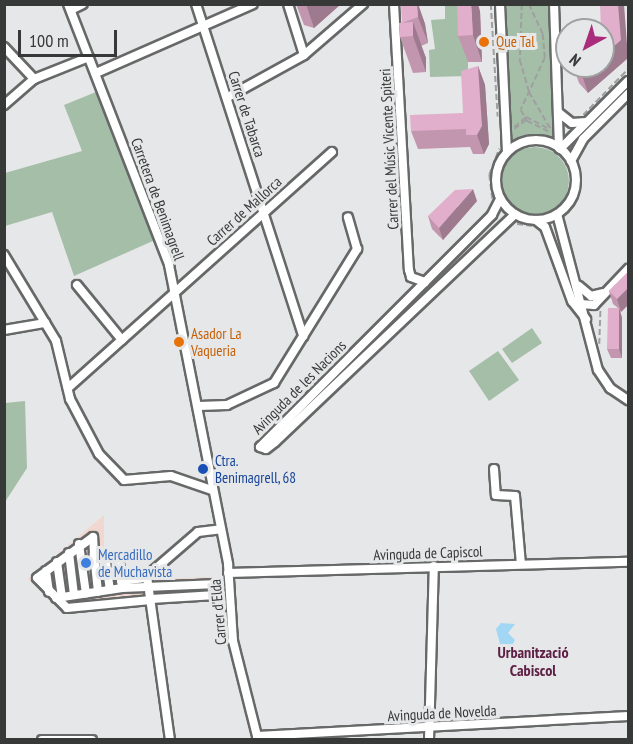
<!DOCTYPE html>
<meta charset="utf-8">
<style>
body{margin:0}
#map{position:relative;width:633px;height:744px;overflow:hidden;background:#e6e7e8;font-family:"PT Sans Narrow",sans-serif}
div>[style]{position:absolute}
.commercial>*{inset:0;background:#f0d7cf}
.green>*{inset:0;background:#a5bea8}
.round{border-radius:50%}
.water>*{inset:0;background:#a1d6f5}
.path>*{height:1.5px;margin-top:-0.75px;transform-origin:0;background:repeating-linear-gradient(90deg,#9e9f9f 0 6px,transparent 0 9px)}
.roads{filter:drop-shadow(2px 0 #676868) drop-shadow(-2px 0 #676868) drop-shadow(0 2px #676868) drop-shadow(0 -2px #676868)}
.minor>*{height:8px;margin:-4px;padding:0 4px;transform-origin:4px;border-radius:4px;background:#fff}
.minor>.ring{margin:-4px;padding:0;box-sizing:content-box;background:none;border:8px solid #fff;border-radius:50%}
.wall>*{inset:0;background:#c296af}
.shaded-wall>*{inset:0;background:#9e7a8e}
.building>*{inset:0;background:#e1aecb}
.dots>*{width:16px;height:16px;translate:-50% -50%;box-sizing:border-box;border:3px solid #e6e7e8;border-radius:50%}
span{translate:-50% -50%;white-space:nowrap;text-align:center;line-height:1.15;-webkit-text-stroke:6px #e6e7e8;paint-order:stroke}
.food-label{font-size:15px;color:#c56008}
.left{translate:0 -50%;text-align:left}
.street-label{font-size:15px;color:#373838}
.transit-label{font-size:15px;color:#164399}
.shop-label{font-size:15px;color:#366cbe}
.neighbourhood-label{font-size:16px;color:#5e2146;font-weight:700}
.frame{position:absolute;inset:0;border:6px solid #373838;pointer-events:none}
.north{position:absolute;left:555px;top:18px;width:60px;height:60px;box-sizing:border-box;background:#e6e7e8;border:2px solid #a0a1a2;border-radius:50%;rotate:220deg;font-size:16px;font-weight:700;line-height:24px;text-align:center;color:#373838}
.north::after{content:'';display:block;margin:auto;width:21px;height:27px;background:#aa2c7c;clip-path:polygon(50% 0,100% 100%,50% 72%,0 100%)}
.scale{position:absolute;left:18px;top:30px;width:99px;height:27px;box-sizing:border-box;border:3px solid #373838;border-top:0;padding-left:8px;font-size:18px;line-height:21px;white-space:nowrap;color:#373838;-webkit-text-stroke:4px #e6e7e8;paint-order:stroke}
</style>
<div id="map">
<div class="commercial">
<div style="clip-path:polygon(104px 515px,104px 549px,124px 549px,127px 580px,220px 577px,220px 600px,64px 612px,28px 579px)"></div>
</div>
<div class="green">
<div style="clip-path:polygon(468px 5px,468px 76px,430px 77px,429px 50px,435px 49px,431px 20px,445px 19px,445px 6px)"></div>
<div style="clip-path:polygon(504px 5px,549px 5px,555px 138px,511px 144px)"></div>
<div style="clip-path:polygon(96px 92px,155px 240px,74px 276px,52px 212px,5px 226px,5px 173px,82px 151px,64px 105px)"></div>
<div class="round" style="left:501px;top:147px;width:68px;height:68px"></div>
<div style="clip-path:polygon(532px 328px,542px 343px,512px 363px,502px 349px)"></div>
<div style="clip-path:polygon(498px 351px,519px 380px,489px 401px,469px 371px)"></div>
<div style="clip-path:polygon(25px 401px,27px 468px,5px 502px,5px 403px)"></div>
</div>
<div class="water">
<div style="clip-path:polygon(501px 623px,515px 624px,508px 633px,515px 640px,511px 648px,500px 644px,496px 629px)"></div>
</div>
<div class="path">
<div style="left:491px;top:4px;width:113px;rotate:86.5deg"></div>
<div style="left:522px;top:4px;width:56px;rotate:92deg"></div>
<div style="left:520px;top:60px;width:33px;rotate:74deg"></div>
<div style="left:529px;top:92px;width:45px;rotate:59.5deg"></div>
<div style="left:529px;top:4px;width:33px;rotate:65deg"></div>
<div style="left:543px;top:34px;width:24px;rotate:85deg"></div>
<div style="left:545px;top:58px;width:57px;rotate:114.8deg"></div>
<div style="left:521px;top:110px;width:13px;rotate:61deg"></div>
<div style="left:527px;top:121px;width:25px;rotate:26deg"></div>
<div style="left:583px;top:115px;width:64px;rotate:-45.6deg"></div>
<div style="left:514px;top:127px;width:16px;rotate:-40deg"></div>
<div style="left:526px;top:117px;width:25px;rotate:27deg"></div>
<div style="left:514px;top:129px;width:15px;rotate:-37deg"></div>
<div style="left:492px;top:199px;width:24px;rotate:-97deg"></div>
<div style="left:489px;top:175px;width:28px;rotate:-69deg"></div>
<div style="left:517px;top:224px;width:16px;rotate:7deg"></div>
<div style="left:599px;top:344px;width:34px;rotate:-88deg"></div>
</div>
<div class="roads">
<div class="minor">
<div style="left:68px;top:4px;width:280px;rotate:68.8deg"></div>
<div style="left:169px;top:265px;width:305px;rotate:78.8deg"></div>
<div style="left:228px;top:564px;width:77px;rotate:86.3deg"></div>
<div style="left:233px;top:641px;width:102px;rotate:75.8deg"></div>
<div style="left:196px;top:4px;width:349px;rotate:72.1deg"></div>
<div style="left:288px;top:4px;width:53px;rotate:72.6deg"></div>
<div style="left:394px;top:4px;width:266px;rotate:86.8deg"></div>
<div style="left:409px;top:270px;width:7px;rotate:74deg"></div>
<div style="left:411px;top:277px;width:15px;rotate:20deg"></div>
<div style="left:500px;top:4px;width:148px;rotate:87.3deg"></div>
<div style="left:554px;top:4px;width:144px;rotate:88deg"></div>
<div style="left:71px;top:10px;width:13px;rotate:-27deg"></div>
<div style="left:4px;top:47px;width:44px;rotate:46.8deg"></div>
<div style="left:96px;top:73px;width:171px;rotate:-23.7deg"></div>
<div style="left:228px;top:97px;width:87px;rotate:-28.9deg"></div>
<div style="left:304px;top:55px;width:78px;rotate:-40.8deg"></div>
<div style="left:4px;top:105px;width:40px;rotate:-41deg"></div>
<div style="left:34px;top:79px;width:59px;rotate:-21.8deg"></div>
<div style="left:559px;top:113px;width:16px;rotate:38deg"></div>
<div style="left:572px;top:123px;width:14px;rotate:-4deg"></div>
<div class="ring" style="left:496px;top:140px;width:72px;height:72px"></div>
<div style="left:560px;top:149px;width:96px;rotate:-45deg"></div>
<div style="left:571px;top:161px;width:25px;rotate:-61deg"></div>
<div style="left:583px;top:139px;width:64px;rotate:-45deg"></div>
<div style="left:500px;top:199px;width:18px;rotate:117deg"></div>
<div style="left:492px;top:215px;width:328px;rotate:135deg"></div>
<div style="left:260px;top:447px;width:6px;rotate:18deg"></div>
<div style="left:266px;top:449px;width:11px;rotate:-38deg"></div>
<div style="left:275px;top:442px;width:331px;rotate:-43.5deg"></div>
<div style="left:557px;top:214px;width:161px;rotate:75.3deg"></div>
<div style="left:598px;top:370px;width:22px;rotate:56deg"></div>
<div style="left:610px;top:388px;width:22px;rotate:34deg"></div>
<div style="left:536px;top:220px;width:11px;rotate:38deg"></div>
<div style="left:545px;top:227px;width:79px;rotate:70deg"></div>
<div style="left:572px;top:301px;width:23px;rotate:52deg"></div>
<div style="left:4px;top:255px;width:100px;rotate:58.8deg"></div>
<div style="left:56px;top:341px;width:60px;rotate:76.4deg"></div>
<div style="left:70px;top:399px;width:62px;rotate:62.2deg"></div>
<div style="left:99px;top:454px;width:36px;rotate:46deg"></div>
<div style="left:124px;top:480px;width:47px;rotate:-4.9deg"></div>
<div style="left:171px;top:476px;width:43px;rotate:18.9deg"></div>
<div style="left:77px;top:285px;width:71px;rotate:50.7deg"></div>
<div style="left:579px;top:286px;width:16px;rotate:40deg"></div>
<div style="left:591px;top:296px;width:12px;rotate:-14deg"></div>
<div style="left:580px;top:304px;width:14px;rotate:4deg"></div>
<div style="left:594px;top:305px;width:50px;rotate:-46.6deg"></div>
<div style="left:4px;top:330px;width:42px;rotate:-9.7deg"></div>
<div style="left:68px;top:388px;width:354px;rotate:-41.8deg"></div>
<div style="left:199px;top:406px;width:28px;rotate:-2deg"></div>
<div style="left:227px;top:405px;width:52px;rotate:-25.1deg"></div>
<div style="left:274px;top:383px;width:158px;rotate:-58.2deg"></div>
<div style="left:357px;top:249px;width:33px;rotate:-106deg"></div>
<div style="left:494px;top:469px;width:26px;rotate:86deg"></div>
<div style="left:496px;top:495px;width:19px;rotate:3deg"></div>
<div style="left:515px;top:496px;width:68px;rotate:85deg"></div>
<div style="left:79px;top:544px;width:50px;rotate:82deg"></div>
<div style="left:69px;top:553px;width:42px;rotate:83.2deg"></div>
<div style="left:94px;top:554px;width:38px;rotate:84deg"></div>
<div style="left:105px;top:555px;width:35px;rotate:82deg"></div>
<div style="left:57px;top:562px;width:35px;rotate:82deg"></div>
<div style="left:46px;top:571px;width:21px;rotate:82deg"></div>
<div style="left:228px;top:573px;width:400px;rotate:-1.6deg"></div>
<div style="left:121px;top:581px;width:26px;rotate:-7deg"></div>
<div style="left:56px;top:598px;width:67px;rotate:-8.6deg"></div>
<div style="left:151px;top:599px;width:65px;rotate:-3.5deg"></div>
<div style="left:216px;top:595px;width:11px;rotate:-80deg"></div>
<div style="left:218px;top:584px;width:96px;rotate:177.6deg"></div>
<div style="left:122px;top:588px;width:28px;rotate:-96deg"></div>
<div style="left:119px;top:560px;width:26px;rotate:-167deg"></div>
<div style="left:94px;top:554px;width:17px;rotate:-93deg"></div>
<div style="left:93px;top:537px;width:69px;rotate:143.8deg"></div>
<div style="left:37px;top:578px;width:42px;rotate:45deg"></div>
<div style="left:67px;top:608px;width:84px;rotate:-5.4deg"></div>
<div style="left:257px;top:736px;width:372px;rotate:-3.1deg"></div>
<div style="left:42px;top:740px;width:50px"></div>
<div style="left:170px;top:740px;width:166px;rotate:-98deg"></div>
<div style="left:147px;top:576px;width:67px;rotate:-40.8deg"></div>
<div style="left:198px;top:532px;width:23px;rotate:-7deg"></div>
<div style="left:429px;top:740px;width:174px;rotate:-88.4deg"></div>
</div>
</div>
<div class="wall">
<div style="clip-path:polygon(296px 4px,341px 4px,314px 28px,304px 25px)"></div>
<div style="clip-path:polygon(418px 4px,425px 24px,428px 43px,421px 46px,426px 58px,426px 72px,413px 73px,400px 37px,402px 23px)"></div>
<div style="clip-path:polygon(480px 11px,482px 62px,468px 62px,458px 36px)"></div>
<div style="clip-path:polygon(628px 58px,588px 93px,579px 83px,573px 66px,603px 66px)"></div>
<div style="clip-path:polygon(478px 66px,485px 85px,489px 144px,484px 154px,473px 154px,470px 147px,418px 149px,411px 131px,463px 113px)"></div>
<div style="clip-path:polygon(477px 201px,443px 240px,432px 229px,428px 216px)"></div>
<div style="clip-path:polygon(628px 272px,628px 305px,621px 312px,620px 310px,622px 318px,622px 358px,611px 358px,607px 349px,618px 308px,613px 304px,609px 291px)"></div>
</div>
<div class="shaded-wall">
<div style="clip-path:polygon(306px 4px,341px 4px,314px 28px)"></div>
<div style="clip-path:polygon(417px 4px,418px 4px,425px 24px,428px 43px,418px 17px)"></div>
<div style="clip-path:polygon(471px 4px,478px 4px,480px 11px,482px 62px,473px 35px)"></div>
<div style="clip-path:polygon(618px 4px,624px 4px,628px 58px,588px 93px,582px 75px,592px 66px,603px 66px,603px 56px)"></div>
<div style="clip-path:polygon(413px 22px,426px 58px,426px 72px,413px 36px)"></div>
<div style="clip-path:polygon(478px 66px,485px 85px,489px 144px,484px 154px,477px 135px)"></div>
<div style="clip-path:polygon(473px 189px,477px 201px,443px 240px,439px 228px)"></div>
<div style="clip-path:polygon(628px 288px,628px 305px,621px 312px,617px 299px)"></div>
<div style="clip-path:polygon(619px 308px,622px 318px,622px 358px,619px 349px)"></div>
</div>
<div class="building">
<div style="clip-path:polygon(401px 4px,417px 4px,418px 17px,402px 23px)"></div>
<div style="clip-path:polygon(457px 4px,471px 4px,473px 35px,458px 36px)"></div>
<div style="clip-path:polygon(600px 4px,618px 4px,621px 40px,603px 56px,603px 30px,601px 30px)"></div>
<div style="clip-path:polygon(413px 22px,413px 36px,400px 37px,399px 23px)"></div>
<div style="clip-path:polygon(478px 66px,482px 126px,477px 135px,466px 135px,466px 129px,411px 131px,410px 115px,463px 113px,461px 71px)"></div>
<div style="clip-path:polygon(574px 66px,592px 66px,582px 75px)"></div>
<div style="clip-path:polygon(473px 189px,439px 228px,428px 216px,455px 190px)"></div>
<div style="clip-path:polygon(628px 272px,628px 288px,617px 299px,609px 291px)"></div>
<div style="clip-path:polygon(608px 308px,619px 308px,619px 349px,607px 349px)"></div>
</div>
<div class="dots">
<div style="left:484px;top:42px;background:#e8710a"></div>
<div style="left:179px;top:342px;background:#e8710a"></div>
<div style="left:203px;top:469px;background:#1a4fb4"></div>
<div style="left:86px;top:563px;background:#3f7fe0"></div>
</div>
<div class="food-label">
<span class="left" style="left:496px;top:42px">Que Tal</span>
<span class="left" style="left:191px;top:342px">Asador La<br>Vaqueria</span>
</div>
<div class="street-label">
<span style="left:247px;top:114px;rotate:72deg">Carrer de Tabarca</span>
<span style="left:389px;top:149px;rotate:-93deg">Carrer del Músic Vicente Spiteri</span>
<span style="left:158px;top:199px;rotate:70deg">Carretera de Benimagrell</span>
<span style="left:244px;top:211px;rotate:-42deg">Carrer de Mallorca</span>
<span style="left:299px;top:387px;rotate:-45deg">Avinguda de les Nacions</span>
<span style="left:428px;top:553px;rotate:-2deg">Avinguda de Capiscol</span>
<span style="left:218px;top:612px;rotate:-95deg">Carrer d'Elda</span>
<span style="left:442px;top:713px;rotate:-3deg">Avinguda de Novelda</span>
</div>
<div class="transit-label">
<span class="left" style="left:215px;top:469px">Ctra.<br>Benimagrell, 68</span>
</div>
<div class="shop-label">
<span class="left" style="left:98px;top:563px">Mercadillo<br>de Muchavista</span>
</div>
<div class="neighbourhood-label">
<span style="left:533px;top:661px">Urbanització<br>Cabiscol</span>
</div>
<div class="frame"></div>
<div class="north">N</div>
<div class="scale">100 m</div>
</div>
